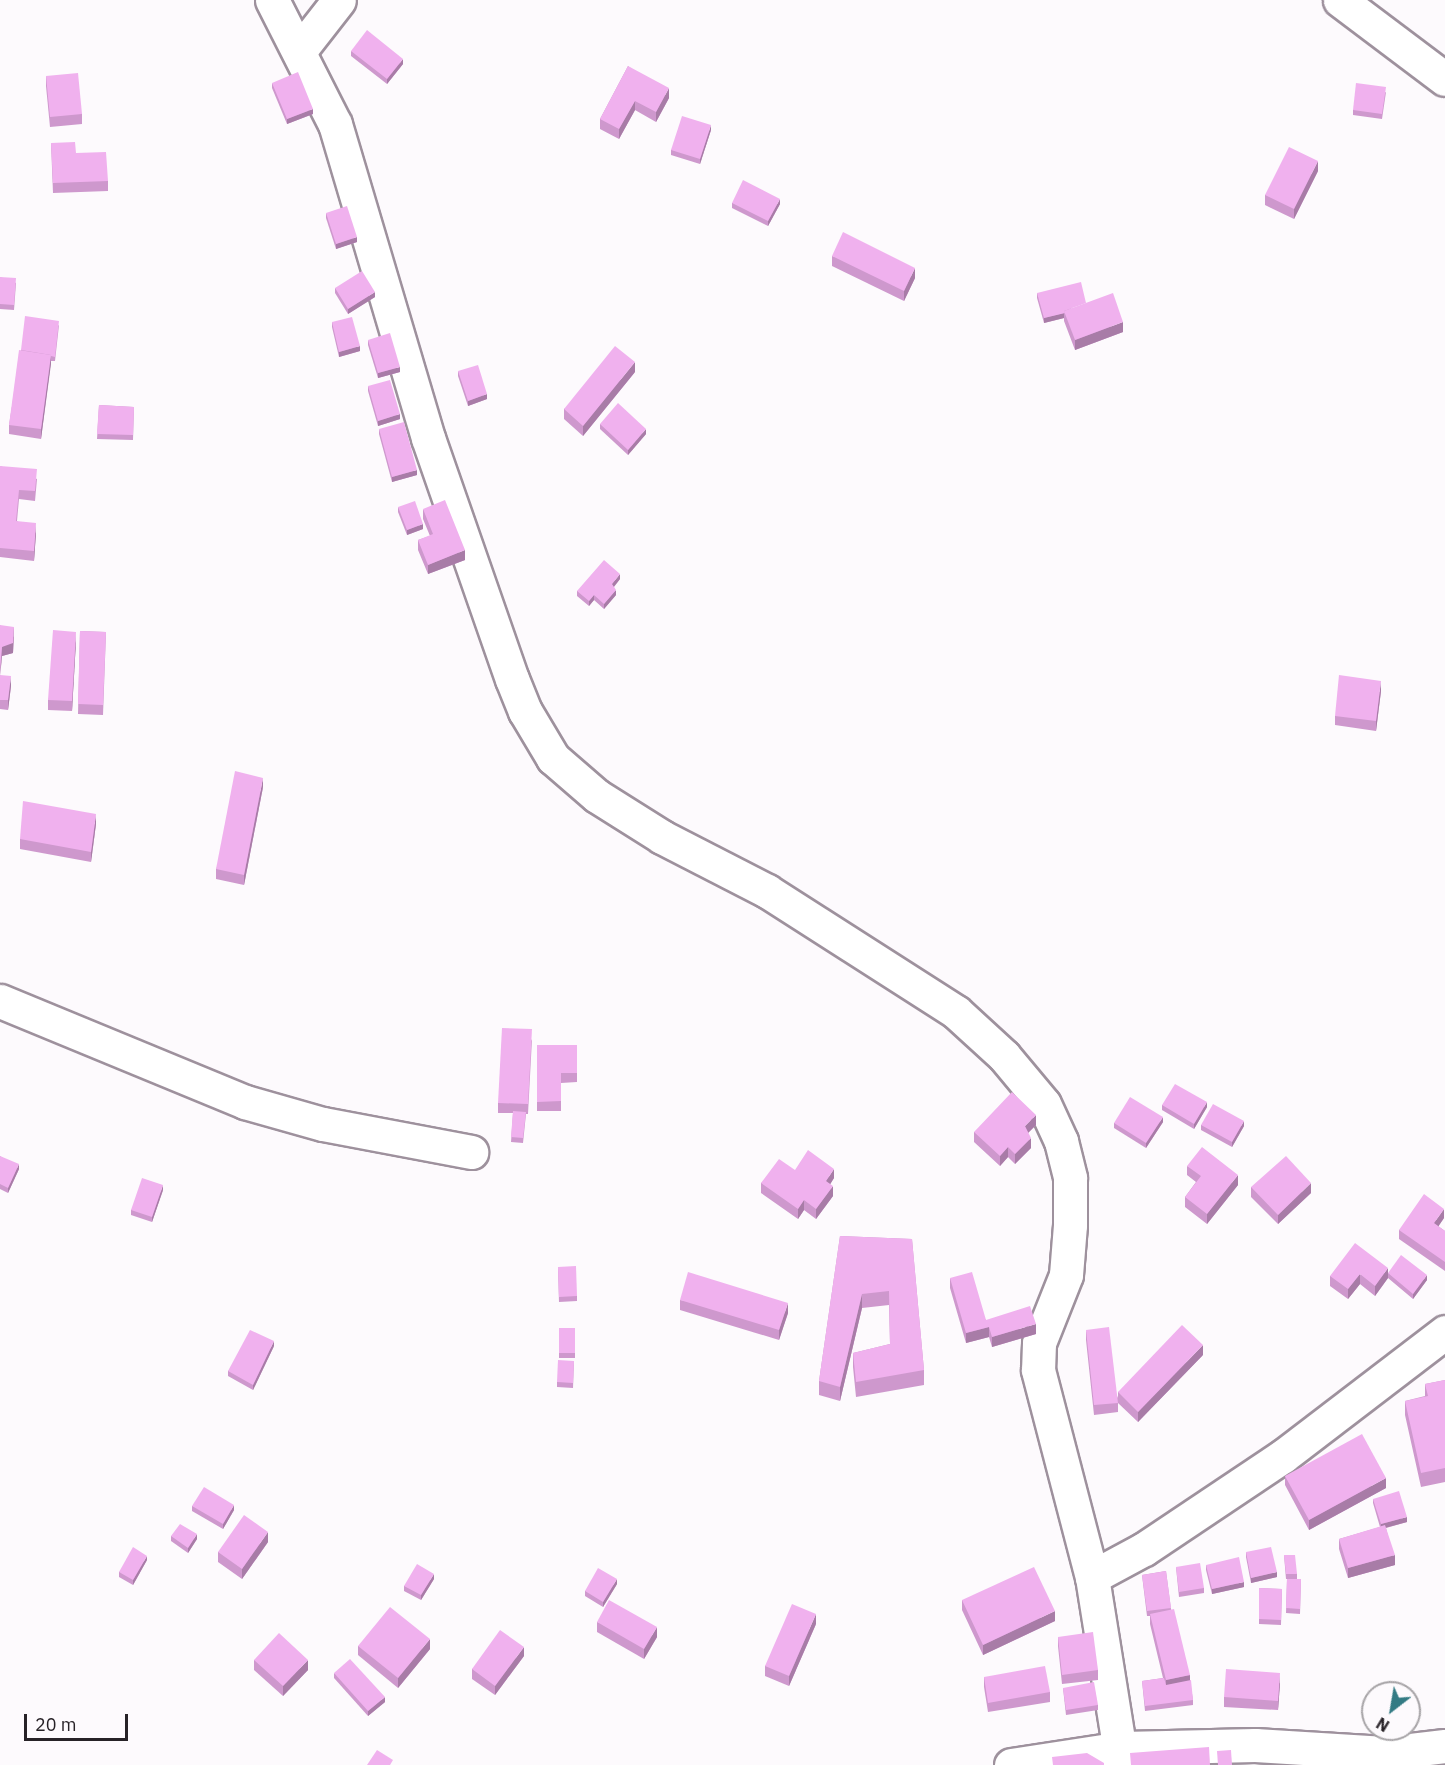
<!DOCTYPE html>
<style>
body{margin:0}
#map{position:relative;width:1445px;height:1765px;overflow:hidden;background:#fdfafd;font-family:"IBM Plex Sans",sans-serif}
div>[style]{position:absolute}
.roads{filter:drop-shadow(2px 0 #9e919d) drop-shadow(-2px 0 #9e919d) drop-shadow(0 2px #9e919d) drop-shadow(0 -2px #9e919d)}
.minor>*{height:33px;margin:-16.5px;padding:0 16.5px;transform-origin:16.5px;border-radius:16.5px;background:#fff}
.wall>*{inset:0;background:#ce98cd}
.shaded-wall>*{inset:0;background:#a87ca7}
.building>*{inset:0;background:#f0b1ee}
span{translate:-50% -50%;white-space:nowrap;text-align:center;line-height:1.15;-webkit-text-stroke:6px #fdfafd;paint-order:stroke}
.north{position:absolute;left:1361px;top:1681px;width:60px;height:60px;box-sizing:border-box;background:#fdfafd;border:2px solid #a7a4a7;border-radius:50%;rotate:211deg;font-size:16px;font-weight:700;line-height:24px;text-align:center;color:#272227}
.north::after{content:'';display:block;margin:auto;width:21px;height:27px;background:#337b84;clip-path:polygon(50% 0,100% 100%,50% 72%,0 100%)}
.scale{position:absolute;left:24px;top:1714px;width:104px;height:27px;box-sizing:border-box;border:3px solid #272227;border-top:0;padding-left:8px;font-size:18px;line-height:21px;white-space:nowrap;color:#272227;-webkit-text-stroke:4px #fdfafd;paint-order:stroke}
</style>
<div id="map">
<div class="roads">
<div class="minor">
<div style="left:272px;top:0;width:139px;rotate:63.1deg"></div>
<div style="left:335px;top:124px;width:327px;rotate:73.5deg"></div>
<div style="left:428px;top:438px;width:255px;rotate:70.8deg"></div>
<div style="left:512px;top:679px;width:35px;rotate:68deg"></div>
<div style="left:525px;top:711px;width:55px;rotate:59.2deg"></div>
<div style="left:553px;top:758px;width:58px;rotate:40.8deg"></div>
<div style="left:597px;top:796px;width:77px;rotate:32.2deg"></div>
<div style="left:662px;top:837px;width:118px;rotate:27.2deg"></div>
<div style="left:767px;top:891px;width:224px;rotate:32.6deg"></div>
<div style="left:956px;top:1012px;width:65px;rotate:42.5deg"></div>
<div style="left:1004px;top:1056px;width:62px;rotate:50.2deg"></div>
<div style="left:1044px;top:1104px;width:41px;rotate:65.3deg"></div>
<div style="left:1061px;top:1141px;width:38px;rotate:76deg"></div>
<div style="left:1070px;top:1178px;width:47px;rotate:90deg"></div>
<div style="left:1070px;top:1225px;width:50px;rotate:94.6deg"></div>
<div style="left:1066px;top:1275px;width:73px;rotate:111.7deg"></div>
<div style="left:1039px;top:1343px;width:27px;rotate:92deg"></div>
<div style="left:1038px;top:1370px;width:214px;rotate:75.4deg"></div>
<div style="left:1092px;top:1577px;width:190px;rotate:80.9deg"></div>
<div style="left:1340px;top:0;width:131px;rotate:37deg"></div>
<div style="left:300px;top:50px;width:63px;rotate:-52deg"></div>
<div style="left:0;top:1001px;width:265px;rotate:22.4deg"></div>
<div style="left:245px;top:1102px;width:81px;rotate:15.8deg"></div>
<div style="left:323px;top:1124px;width:151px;rotate:10.7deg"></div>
<div style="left:1092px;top:1577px;width:59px;rotate:-28.3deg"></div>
<div style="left:1144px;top:1549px;width:167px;rotate:-33.8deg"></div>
<div style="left:1283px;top:1456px;width:204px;rotate:-37.4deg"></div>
<div style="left:1011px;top:1765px;width:112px;rotate:-8.7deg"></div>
<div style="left:1122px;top:1748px;width:133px;rotate:-1.3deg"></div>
<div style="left:1255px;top:1745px;width:130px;rotate:3.5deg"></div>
<div style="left:1385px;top:1753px;width:60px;rotate:-6.7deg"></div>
</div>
</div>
<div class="wall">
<div style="clip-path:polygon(351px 51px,403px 64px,387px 84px,351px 56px)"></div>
<div style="clip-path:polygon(628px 66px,669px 98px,656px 122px,635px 110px,619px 139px,600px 129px,600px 119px)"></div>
<div style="clip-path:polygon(46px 76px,82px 114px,82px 124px,50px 127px,46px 86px)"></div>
<div style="clip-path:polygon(272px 83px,313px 114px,287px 124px,272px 88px)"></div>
<div style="clip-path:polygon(1386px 92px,1382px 119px,1353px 115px,1353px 110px)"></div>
<div style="clip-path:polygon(711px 130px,700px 164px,671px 155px,671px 150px)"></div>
<div style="clip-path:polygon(51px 143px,108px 181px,108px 191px,53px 193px)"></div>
<div style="clip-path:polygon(1318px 171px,1294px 219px,1265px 205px,1265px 195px)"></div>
<div style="clip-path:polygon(732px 203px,780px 204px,768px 226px,732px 208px)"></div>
<div style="clip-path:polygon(326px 213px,357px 242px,336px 249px,326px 218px)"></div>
<div style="clip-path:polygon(832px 256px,915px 278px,904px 301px,832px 266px)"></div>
<div style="clip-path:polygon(0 277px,16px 283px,14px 310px,0 309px)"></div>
<div style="clip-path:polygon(335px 288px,375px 297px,348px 314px,335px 293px)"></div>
<div style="clip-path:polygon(1037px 293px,1123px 332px,1075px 350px,1064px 321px,1064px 318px,1044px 323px,1037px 298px)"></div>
<div style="clip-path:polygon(332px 322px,360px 351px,339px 357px,332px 327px)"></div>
<div style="clip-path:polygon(59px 325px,55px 361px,51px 361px,41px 439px,9px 434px,9px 425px,21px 350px)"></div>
<div style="clip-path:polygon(368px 340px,400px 372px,378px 378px,368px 345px)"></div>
<div style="clip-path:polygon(458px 371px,487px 399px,468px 406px,458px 376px)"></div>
<div style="clip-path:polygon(635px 372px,583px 436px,564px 419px,564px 409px)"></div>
<div style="clip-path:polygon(368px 386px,400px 419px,378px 426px,368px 391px)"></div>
<div style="clip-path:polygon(99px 405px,134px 407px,133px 440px,97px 439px)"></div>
<div style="clip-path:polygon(600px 424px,646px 434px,628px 455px,600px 429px)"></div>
<div style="clip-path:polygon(379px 429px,417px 475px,392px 482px,379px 434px)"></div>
<div style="clip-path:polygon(0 466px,37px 479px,35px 501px,19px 499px,17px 521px,36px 533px,34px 561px,0 557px)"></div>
<div style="clip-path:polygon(398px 507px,423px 529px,407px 535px,398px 512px)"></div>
<div style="clip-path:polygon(423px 509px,465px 560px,428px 574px,418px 550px,418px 540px,430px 536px,423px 519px)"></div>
<div style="clip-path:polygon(620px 579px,614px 587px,616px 595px,604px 609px,594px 600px,589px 606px,577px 596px,577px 591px)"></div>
<div style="clip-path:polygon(0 625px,14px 637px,13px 653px,2px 656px,0 675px,11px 686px,8px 710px,0 709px)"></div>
<div style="clip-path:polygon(80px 631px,106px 632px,103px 715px,78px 714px)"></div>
<div style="clip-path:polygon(76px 641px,72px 711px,48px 710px,48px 700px)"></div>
<div style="clip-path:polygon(1381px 691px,1376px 731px,1335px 725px,1335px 716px)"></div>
<div style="clip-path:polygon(263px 787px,244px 885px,216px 879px,216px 869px)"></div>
<div style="clip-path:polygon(96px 824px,91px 862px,20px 849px,20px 839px)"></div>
<div style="clip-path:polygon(532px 1039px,528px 1114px,526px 1114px,523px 1143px,511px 1142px,513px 1113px,498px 1113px,498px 1103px)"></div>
<div style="clip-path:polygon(537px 1045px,577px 1045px,577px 1082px,561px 1083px,561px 1111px,537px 1111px)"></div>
<div style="clip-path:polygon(1162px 1105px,1207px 1107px,1194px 1129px,1162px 1110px)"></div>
<div style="clip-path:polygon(1163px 1122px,1146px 1148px,1114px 1128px,1114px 1123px)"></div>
<div style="clip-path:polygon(1036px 1125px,1028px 1133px,1031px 1148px,1015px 1164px,1008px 1157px,1000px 1166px,974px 1142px,974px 1132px)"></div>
<div style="clip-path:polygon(1201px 1125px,1244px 1126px,1232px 1147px,1201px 1130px)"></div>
<div style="clip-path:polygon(0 1156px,19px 1169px,8px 1193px,0 1189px)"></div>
<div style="clip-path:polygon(1187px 1166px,1238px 1185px,1207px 1224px,1185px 1207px,1185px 1197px,1196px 1182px,1187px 1175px)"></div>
<div style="clip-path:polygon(795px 1170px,834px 1178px,830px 1184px,833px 1196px,816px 1219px,804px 1210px,798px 1219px,761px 1193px,761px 1183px)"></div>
<div style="clip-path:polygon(1251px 1187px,1311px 1193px,1278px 1224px,1251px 1197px)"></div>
<div style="clip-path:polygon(163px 1190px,152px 1222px,131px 1215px,131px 1210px)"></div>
<div style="clip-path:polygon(1444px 1218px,1438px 1226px,1445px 1231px,1445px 1271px,1399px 1239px,1399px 1230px)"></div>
<div style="clip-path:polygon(840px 1236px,912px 1239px,924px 1370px,924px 1385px,856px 1397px,853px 1367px,853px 1353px,890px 1344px,889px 1305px,862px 1308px,840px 1401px,819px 1395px,819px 1381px)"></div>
<div style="clip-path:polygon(558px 1267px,577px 1296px,577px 1301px,559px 1302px)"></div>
<div style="clip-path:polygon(1388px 1273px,1427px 1280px,1413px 1299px,1388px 1278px,1375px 1296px,1360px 1284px,1348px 1299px,1330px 1286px,1330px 1276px)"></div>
<div style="clip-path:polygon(950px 1278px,986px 1320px,1036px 1334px,992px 1347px,989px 1337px,966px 1343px,950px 1288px)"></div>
<div style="clip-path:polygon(680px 1300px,788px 1313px,779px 1340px,680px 1310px)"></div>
<div style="clip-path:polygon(559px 1328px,575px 1328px,575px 1358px,559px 1358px)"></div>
<div style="clip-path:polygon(1086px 1330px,1118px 1398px,1118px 1392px,1203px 1355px,1138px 1422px,1118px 1403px,1118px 1412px,1094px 1415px,1086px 1340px)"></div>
<div style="clip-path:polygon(274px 1346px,253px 1390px,228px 1376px,228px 1371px)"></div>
<div style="clip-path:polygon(574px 1361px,573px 1388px,557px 1387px,557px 1382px)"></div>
<div style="clip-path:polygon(1445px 1380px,1445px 1482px,1421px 1487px,1405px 1415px,1405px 1401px,1425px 1396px,1425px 1384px)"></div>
<div style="clip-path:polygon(1285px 1476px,1386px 1488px,1309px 1530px,1285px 1485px)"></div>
<div style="clip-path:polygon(1373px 1499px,1407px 1522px,1386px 1528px,1395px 1565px,1348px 1578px,1339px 1549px,1339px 1539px,1380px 1527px,1373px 1503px)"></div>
<div style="clip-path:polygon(192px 1506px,234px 1510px,223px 1529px,192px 1511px)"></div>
<div style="clip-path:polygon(171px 1536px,197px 1539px,188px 1553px,171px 1541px)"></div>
<div style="clip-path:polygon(268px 1542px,242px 1579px,218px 1562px,218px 1552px)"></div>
<div style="clip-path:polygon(1246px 1552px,1277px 1577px,1251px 1583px,1246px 1557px)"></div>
<div style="clip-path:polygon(1284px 1555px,1297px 1574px,1297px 1579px,1301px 1579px,1300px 1614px,1286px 1613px,1287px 1579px,1286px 1579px)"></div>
<div style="clip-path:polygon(147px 1560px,133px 1585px,119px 1577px,119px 1572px)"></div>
<div style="clip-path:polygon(1206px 1565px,1244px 1587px,1212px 1594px,1206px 1570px)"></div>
<div style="clip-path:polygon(1176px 1567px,1204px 1588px,1204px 1593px,1179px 1597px)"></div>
<div style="clip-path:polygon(1166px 1571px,1171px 1609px,1190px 1680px,1193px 1700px,1193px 1705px,1145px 1711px,1142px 1681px,1163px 1678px,1150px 1624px,1150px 1616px,1147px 1616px,1142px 1575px)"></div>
<div style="clip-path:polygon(434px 1579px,421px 1600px,404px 1591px,404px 1586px)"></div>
<div style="clip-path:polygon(617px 1584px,603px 1607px,585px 1596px,585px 1591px)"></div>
<div style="clip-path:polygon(1259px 1588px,1282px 1589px,1281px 1625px,1259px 1624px)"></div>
<div style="clip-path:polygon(962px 1600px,1055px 1621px,983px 1655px,962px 1610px)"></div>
<div style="clip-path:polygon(597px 1622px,657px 1637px,644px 1659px,597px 1632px)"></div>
<div style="clip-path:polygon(816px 1624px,789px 1686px,765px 1676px,765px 1666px)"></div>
<div style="clip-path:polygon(1058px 1637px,1098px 1670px,1098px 1680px,1062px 1684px,1058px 1646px)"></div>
<div style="clip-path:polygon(358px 1646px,430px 1649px,398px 1688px,358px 1655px)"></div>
<div style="clip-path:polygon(524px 1656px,495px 1695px,472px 1679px,472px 1669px)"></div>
<div style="clip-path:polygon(254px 1660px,308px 1670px,283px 1696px,254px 1670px)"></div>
<div style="clip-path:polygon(334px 1673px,385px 1702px,368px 1716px,334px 1678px)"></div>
<div style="clip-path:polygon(984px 1677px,1050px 1692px,1050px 1702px,988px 1712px,984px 1687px)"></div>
<div style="clip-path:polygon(1280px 1683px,1278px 1710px,1224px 1707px,1224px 1697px)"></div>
<div style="clip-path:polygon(1063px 1688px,1098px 1705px,1098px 1710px,1066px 1715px)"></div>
</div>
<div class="shaded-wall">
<div style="clip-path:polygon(403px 59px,403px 64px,387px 84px,387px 79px)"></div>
<div style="clip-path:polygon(669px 88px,669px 98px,656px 122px,656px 112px)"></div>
<div style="clip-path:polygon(635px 101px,635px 110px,619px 139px,619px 129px)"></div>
<div style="clip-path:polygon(313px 109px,313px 114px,287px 124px,287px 119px)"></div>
<div style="clip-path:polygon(711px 125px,711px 130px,700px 164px,700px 159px)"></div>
<div style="clip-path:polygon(1318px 161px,1318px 171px,1294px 219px,1294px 209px)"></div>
<div style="clip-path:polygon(780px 199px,780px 204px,768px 226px,768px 221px)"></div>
<div style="clip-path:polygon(357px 237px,357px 242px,336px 249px,336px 244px)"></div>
<div style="clip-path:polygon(915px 268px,915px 278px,904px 301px,904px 291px)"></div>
<div style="clip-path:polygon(375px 292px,375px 297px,348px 314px,348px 309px)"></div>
<div style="clip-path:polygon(1064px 313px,1064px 318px,1044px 323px,1044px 318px)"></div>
<div style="clip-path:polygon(1123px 322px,1123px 332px,1075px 350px,1075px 340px)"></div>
<div style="clip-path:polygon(360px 346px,360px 351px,339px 357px,339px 352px)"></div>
<div style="clip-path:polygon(51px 355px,51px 364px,41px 439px,41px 429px)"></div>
<div style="clip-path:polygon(635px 362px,635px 372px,583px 436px,583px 426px)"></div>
<div style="clip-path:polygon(400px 367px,400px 372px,378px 378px,378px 373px)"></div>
<div style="clip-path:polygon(487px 394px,487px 399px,468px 406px,468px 401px)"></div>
<div style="clip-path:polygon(400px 414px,400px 419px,378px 426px,378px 421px)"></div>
<div style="clip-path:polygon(646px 429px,646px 434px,628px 455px,628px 450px)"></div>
<div style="clip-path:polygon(417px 470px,417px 475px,392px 482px,392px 477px)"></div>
<div style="clip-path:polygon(36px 523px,36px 533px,34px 561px,34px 551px)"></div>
<div style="clip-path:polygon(423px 524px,423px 529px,407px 535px,407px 530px)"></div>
<div style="clip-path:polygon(465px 550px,465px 560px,428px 574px,428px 565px)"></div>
<div style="clip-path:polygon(620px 574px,620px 579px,612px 589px,612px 584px)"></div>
<div style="clip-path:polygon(616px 590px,616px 595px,604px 609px,604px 604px)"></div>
<div style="clip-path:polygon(594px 595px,594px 600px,589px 606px,589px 601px)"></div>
<div style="clip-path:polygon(14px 627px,13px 653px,2px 656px,0 678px,2px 647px)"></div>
<div style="clip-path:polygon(76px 632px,76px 641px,72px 711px,72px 701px)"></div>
<div style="clip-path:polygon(11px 676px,11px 686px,8px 710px,8px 700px)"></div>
<div style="clip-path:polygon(1381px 681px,1381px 691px,1376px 731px,1376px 721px)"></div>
<div style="clip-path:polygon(263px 778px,263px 787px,244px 885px,244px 875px)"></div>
<div style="clip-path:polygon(96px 814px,96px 824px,91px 862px,91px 852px)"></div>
<div style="clip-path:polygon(1207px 1102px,1207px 1107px,1194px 1129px,1194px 1124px)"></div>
<div style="clip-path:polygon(1036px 1115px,1036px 1125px,1025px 1136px,1025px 1126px)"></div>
<div style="clip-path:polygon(1163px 1117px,1163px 1122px,1146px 1148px,1146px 1143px)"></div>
<div style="clip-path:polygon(1244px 1121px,1244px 1126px,1232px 1147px,1232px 1142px)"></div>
<div style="clip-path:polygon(1031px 1138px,1031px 1148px,1015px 1164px,1015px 1154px)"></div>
<div style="clip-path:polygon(1008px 1147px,1008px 1157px,1000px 1166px,1000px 1156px)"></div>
<div style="clip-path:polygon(19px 1164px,19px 1169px,8px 1193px,8px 1188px)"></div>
<div style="clip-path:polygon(834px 1169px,834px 1178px,826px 1191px,826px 1181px)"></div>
<div style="clip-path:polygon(1238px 1175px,1238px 1185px,1207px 1224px,1207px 1214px)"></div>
<div style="clip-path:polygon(1311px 1183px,1311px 1193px,1278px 1224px,1278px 1215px)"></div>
<div style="clip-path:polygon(163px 1185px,163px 1190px,152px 1222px,152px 1217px)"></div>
<div style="clip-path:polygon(833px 1186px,833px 1196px,816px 1219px,816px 1209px)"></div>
<div style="clip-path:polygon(804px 1200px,804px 1210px,798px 1219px,798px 1209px)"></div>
<div style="clip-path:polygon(1444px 1209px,1444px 1218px,1434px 1233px,1434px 1223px)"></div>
<div style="clip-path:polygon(1388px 1268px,1388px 1278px,1375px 1296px,1375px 1286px)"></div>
<div style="clip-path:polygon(1360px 1274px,1360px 1284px,1348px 1299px,1348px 1289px)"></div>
<div style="clip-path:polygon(1427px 1275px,1427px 1280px,1413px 1299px,1413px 1294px)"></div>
<div style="clip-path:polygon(862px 1294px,862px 1308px,840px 1401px,840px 1387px)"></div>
<div style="clip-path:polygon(788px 1303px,788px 1313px,779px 1340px,779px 1330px)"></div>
<div style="clip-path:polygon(1036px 1324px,1036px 1334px,992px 1347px,992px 1337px)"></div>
<div style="clip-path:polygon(989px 1327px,989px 1337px,966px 1343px,966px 1333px)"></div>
<div style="clip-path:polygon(274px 1341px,274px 1346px,253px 1390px,253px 1385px)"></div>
<div style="clip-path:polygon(1203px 1345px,1203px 1355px,1138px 1422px,1138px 1412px)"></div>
<div style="clip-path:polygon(1386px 1478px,1386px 1488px,1309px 1530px,1309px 1520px)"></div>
<div style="clip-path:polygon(234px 1505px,234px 1510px,223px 1529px,223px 1524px)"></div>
<div style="clip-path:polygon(1407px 1517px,1407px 1522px,1381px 1529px,1381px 1524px)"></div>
<div style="clip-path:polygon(268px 1532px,268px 1542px,242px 1579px,242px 1569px)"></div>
<div style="clip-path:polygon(197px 1534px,197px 1539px,188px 1553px,188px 1548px)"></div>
<div style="clip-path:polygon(1395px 1555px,1395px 1565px,1348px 1578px,1348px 1568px)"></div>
<div style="clip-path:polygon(147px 1556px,147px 1560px,133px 1585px,133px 1580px)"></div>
<div style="clip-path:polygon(1277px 1572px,1277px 1577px,1251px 1583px,1251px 1578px)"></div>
<div style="clip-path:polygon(434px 1574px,434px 1579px,421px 1600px,421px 1595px)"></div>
<div style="clip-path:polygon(617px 1579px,617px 1584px,603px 1607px,603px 1602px)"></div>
<div style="clip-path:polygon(1244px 1582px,1244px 1587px,1212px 1594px,1212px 1589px)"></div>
<div style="clip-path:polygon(1055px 1611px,1055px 1621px,983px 1655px,983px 1645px)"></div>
<div style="clip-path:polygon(816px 1614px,816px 1624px,789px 1686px,789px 1676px)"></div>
<div style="clip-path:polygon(657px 1627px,657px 1637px,644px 1659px,644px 1649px)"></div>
<div style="clip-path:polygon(430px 1639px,430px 1649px,398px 1688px,398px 1678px)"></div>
<div style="clip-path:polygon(524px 1647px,524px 1656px,495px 1695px,495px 1686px)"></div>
<div style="clip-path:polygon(308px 1660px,308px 1670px,283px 1696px,283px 1686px)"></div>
<div style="clip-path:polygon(1280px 1673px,1280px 1683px,1278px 1710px,1278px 1701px)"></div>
<div style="clip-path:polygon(1190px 1675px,1190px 1685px,1166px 1690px,1166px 1680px)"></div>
<div style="clip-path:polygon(385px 1697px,385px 1702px,368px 1716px,368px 1711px)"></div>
</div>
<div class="building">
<div style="clip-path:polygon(367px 30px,403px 59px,387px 79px,351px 51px)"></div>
<div style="clip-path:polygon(628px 66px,669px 88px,656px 112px,635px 101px,619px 129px,600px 119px)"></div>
<div style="clip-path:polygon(298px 72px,313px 109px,287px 119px,272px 83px)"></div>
<div style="clip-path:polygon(78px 73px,82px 114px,50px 117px,46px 76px)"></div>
<div style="clip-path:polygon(1356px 83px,1386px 87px,1382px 114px,1353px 110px)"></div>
<div style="clip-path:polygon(682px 116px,711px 125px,700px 159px,671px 150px)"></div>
<div style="clip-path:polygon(75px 142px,76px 153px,106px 152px,108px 181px,53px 183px,51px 143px)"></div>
<div style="clip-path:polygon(1289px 147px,1318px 161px,1294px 209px,1265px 195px)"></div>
<div style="clip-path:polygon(743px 180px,780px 199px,768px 221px,732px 203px)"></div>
<div style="clip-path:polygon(347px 206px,357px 237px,336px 244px,326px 213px)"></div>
<div style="clip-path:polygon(843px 232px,915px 268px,904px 291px,832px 256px)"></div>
<div style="clip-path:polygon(362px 271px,375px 292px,348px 309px,335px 288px)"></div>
<div style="clip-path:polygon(0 277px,16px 278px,14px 305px,0 304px)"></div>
<div style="clip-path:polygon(1081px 282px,1086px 303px,1064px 311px,1065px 313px,1044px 318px,1037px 293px)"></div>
<div style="clip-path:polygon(1113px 293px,1123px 322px,1075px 340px,1064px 311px)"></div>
<div style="clip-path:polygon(25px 316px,59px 321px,55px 357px,51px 356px,51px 355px,21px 350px)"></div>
<div style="clip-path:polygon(352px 317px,360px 346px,339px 352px,332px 322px)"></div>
<div style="clip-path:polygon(390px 333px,400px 367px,378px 373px,368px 340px)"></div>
<div style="clip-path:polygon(615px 346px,635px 362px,583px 426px,564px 409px)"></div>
<div style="clip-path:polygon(19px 350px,51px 355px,41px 429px,9px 425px)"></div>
<div style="clip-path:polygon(478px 365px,487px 394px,468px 401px,458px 371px)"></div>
<div style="clip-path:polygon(390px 380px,400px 414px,378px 421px,368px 386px)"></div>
<div style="clip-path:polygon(618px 403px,646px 429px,628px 450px,600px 424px)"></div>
<div style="clip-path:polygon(99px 405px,134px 407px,133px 435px,97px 434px)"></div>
<div style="clip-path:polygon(404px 422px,417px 470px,392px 477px,379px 429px)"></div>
<div style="clip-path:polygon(0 466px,37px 469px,35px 491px,19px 490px,16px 521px,36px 523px,34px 551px,0 548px)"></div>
<div style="clip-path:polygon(445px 500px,465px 550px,428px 565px,418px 540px,433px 534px,423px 509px)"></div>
<div style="clip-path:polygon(415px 501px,423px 524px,407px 530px,398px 507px)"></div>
<div style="clip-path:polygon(604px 560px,620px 574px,612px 584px,616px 590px,604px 604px,594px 595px,589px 601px,577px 591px)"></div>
<div style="clip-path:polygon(0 625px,14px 627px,13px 643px,2px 647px,0 668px)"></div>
<div style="clip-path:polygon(53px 630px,76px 632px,72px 701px,48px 700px)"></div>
<div style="clip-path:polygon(80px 631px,106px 632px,103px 705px,78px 704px)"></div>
<div style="clip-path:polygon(0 675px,11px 676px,8px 700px,0 700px)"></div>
<div style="clip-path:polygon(1339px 675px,1381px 681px,1376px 721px,1335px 716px)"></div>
<div style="clip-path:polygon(235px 771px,263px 778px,244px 875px,216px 869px)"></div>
<div style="clip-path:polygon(23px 801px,96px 814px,91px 852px,20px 839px)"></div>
<div style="clip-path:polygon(502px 1028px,532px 1029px,528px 1104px,498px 1103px)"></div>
<div style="clip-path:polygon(537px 1045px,577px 1045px,577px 1073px,561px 1073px,561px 1101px,537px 1102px)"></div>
<div style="clip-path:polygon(1175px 1084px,1207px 1102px,1194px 1124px,1162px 1105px)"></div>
<div style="clip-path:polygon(1012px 1092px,1036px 1115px,1025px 1126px,1031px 1138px,1015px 1154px,1008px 1147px,1000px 1156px,974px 1132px)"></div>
<div style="clip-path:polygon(1130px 1097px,1163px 1117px,1146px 1143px,1114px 1123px)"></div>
<div style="clip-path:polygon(1213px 1104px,1244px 1121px,1232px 1142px,1201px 1125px)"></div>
<div style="clip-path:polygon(513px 1111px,526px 1112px,523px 1138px,511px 1137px)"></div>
<div style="clip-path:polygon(1202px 1147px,1238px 1175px,1207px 1214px,1185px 1197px,1201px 1176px,1187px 1166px)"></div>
<div style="clip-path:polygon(808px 1150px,834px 1169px,826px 1181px,833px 1186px,816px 1209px,804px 1200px,798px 1209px,761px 1183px,779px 1159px,795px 1170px)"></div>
<div style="clip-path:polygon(0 1156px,19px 1164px,8px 1188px,0 1184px)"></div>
<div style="clip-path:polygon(1286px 1156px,1311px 1183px,1278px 1215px,1251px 1187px)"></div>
<div style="clip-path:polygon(142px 1178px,163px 1185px,152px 1217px,131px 1210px)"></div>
<div style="clip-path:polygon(1424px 1194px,1444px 1209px,1434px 1223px,1445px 1231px,1445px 1262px,1399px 1230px)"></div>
<div style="clip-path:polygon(840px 1236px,912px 1239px,924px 1370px,856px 1382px,853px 1353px,890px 1344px,889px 1291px,862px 1294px,840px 1387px,819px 1381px)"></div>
<div style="clip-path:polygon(1355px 1243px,1388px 1268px,1375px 1286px,1360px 1274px,1348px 1289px,1330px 1276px)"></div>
<div style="clip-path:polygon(1401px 1255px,1427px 1275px,1413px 1294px,1388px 1273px)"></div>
<div style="clip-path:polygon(576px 1266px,577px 1296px,559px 1297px,558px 1267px)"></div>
<div style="clip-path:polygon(688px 1272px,788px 1303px,779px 1330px,680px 1300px)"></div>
<div style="clip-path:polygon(972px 1272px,986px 1320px,1030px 1306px,1036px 1324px,992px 1337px,989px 1327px,966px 1333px,950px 1278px)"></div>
<div style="clip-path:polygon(1182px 1325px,1203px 1345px,1138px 1412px,1118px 1392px)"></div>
<div style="clip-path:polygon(1109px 1327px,1118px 1403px,1094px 1405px,1086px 1330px)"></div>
<div style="clip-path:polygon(559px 1328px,575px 1328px,575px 1353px,559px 1353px)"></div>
<div style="clip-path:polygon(250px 1330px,274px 1341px,253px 1385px,228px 1371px)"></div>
<div style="clip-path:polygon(558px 1360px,574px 1361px,573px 1383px,557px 1382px)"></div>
<div style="clip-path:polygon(1445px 1380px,1445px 1468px,1421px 1473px,1405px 1401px,1428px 1396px,1425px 1384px)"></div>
<div style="clip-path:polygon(1362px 1434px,1386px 1478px,1309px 1520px,1285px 1476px)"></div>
<div style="clip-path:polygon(204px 1487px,234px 1505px,223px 1524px,192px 1506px)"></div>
<div style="clip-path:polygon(1399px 1491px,1407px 1517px,1381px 1524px,1373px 1499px)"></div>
<div style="clip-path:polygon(244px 1515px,268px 1532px,242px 1569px,218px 1552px)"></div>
<div style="clip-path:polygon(180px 1524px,197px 1534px,188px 1548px,171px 1536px)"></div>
<div style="clip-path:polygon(1385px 1525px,1395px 1555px,1348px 1568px,1339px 1539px)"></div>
<div style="clip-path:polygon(133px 1547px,147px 1556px,133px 1580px,119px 1572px)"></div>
<div style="clip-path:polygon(1271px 1547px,1277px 1572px,1251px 1578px,1246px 1552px)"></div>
<div style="clip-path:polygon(1284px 1555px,1295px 1555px,1297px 1574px,1286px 1574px)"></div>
<div style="clip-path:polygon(1239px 1557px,1244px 1582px,1212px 1589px,1206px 1565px)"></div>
<div style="clip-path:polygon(1200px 1563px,1204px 1588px,1179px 1592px,1176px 1567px)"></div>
<div style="clip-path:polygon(417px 1564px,434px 1574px,421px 1595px,404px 1586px)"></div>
<div style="clip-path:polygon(1034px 1567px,1055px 1611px,983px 1645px,962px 1600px)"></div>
<div style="clip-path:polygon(598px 1568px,617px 1579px,603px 1602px,585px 1591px)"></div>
<div style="clip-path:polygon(1166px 1571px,1171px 1608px,1147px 1611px,1142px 1575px)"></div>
<div style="clip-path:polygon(1287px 1579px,1301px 1579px,1300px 1609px,1286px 1608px)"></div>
<div style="clip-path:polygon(1259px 1588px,1282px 1589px,1281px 1620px,1259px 1619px)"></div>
<div style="clip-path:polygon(609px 1600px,657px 1627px,644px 1649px,597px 1622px)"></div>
<div style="clip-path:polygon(792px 1604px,816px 1614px,789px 1676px,765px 1666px)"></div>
<div style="clip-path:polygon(390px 1607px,430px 1639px,398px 1678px,358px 1646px)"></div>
<div style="clip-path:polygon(1174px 1609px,1190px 1675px,1166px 1680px,1150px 1614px)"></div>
<div style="clip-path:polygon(500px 1630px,524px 1647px,495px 1686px,472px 1669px)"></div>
<div style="clip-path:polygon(1093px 1632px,1098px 1670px,1062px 1675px,1058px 1637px)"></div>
<div style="clip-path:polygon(279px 1633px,308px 1660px,283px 1686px,254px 1660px)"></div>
<div style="clip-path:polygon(350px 1659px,385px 1697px,368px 1711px,334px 1673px)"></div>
<div style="clip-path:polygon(1045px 1666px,1050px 1692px,988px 1703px,984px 1677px)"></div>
<div style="clip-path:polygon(1226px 1669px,1280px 1673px,1278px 1701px,1224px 1697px)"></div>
<div style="clip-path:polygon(1164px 1678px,1166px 1685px,1191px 1680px,1193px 1700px,1145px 1706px,1142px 1681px)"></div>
<div style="clip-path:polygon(1094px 1682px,1098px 1705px,1066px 1710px,1063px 1688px)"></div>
<div style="clip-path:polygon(1409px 1688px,1409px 1693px,1383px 1693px,1383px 1690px)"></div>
<div style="clip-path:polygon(1209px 1747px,1210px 1765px,1131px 1765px,1130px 1753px)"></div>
<div style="clip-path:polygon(377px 1750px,393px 1760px,390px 1765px,367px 1765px)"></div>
<div style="clip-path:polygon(1231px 1750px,1232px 1765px,1218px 1765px,1217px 1751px)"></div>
<div style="clip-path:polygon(1087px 1753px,1104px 1763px,1104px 1765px,1053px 1765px,1052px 1757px)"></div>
</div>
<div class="north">N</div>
<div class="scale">20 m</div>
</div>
